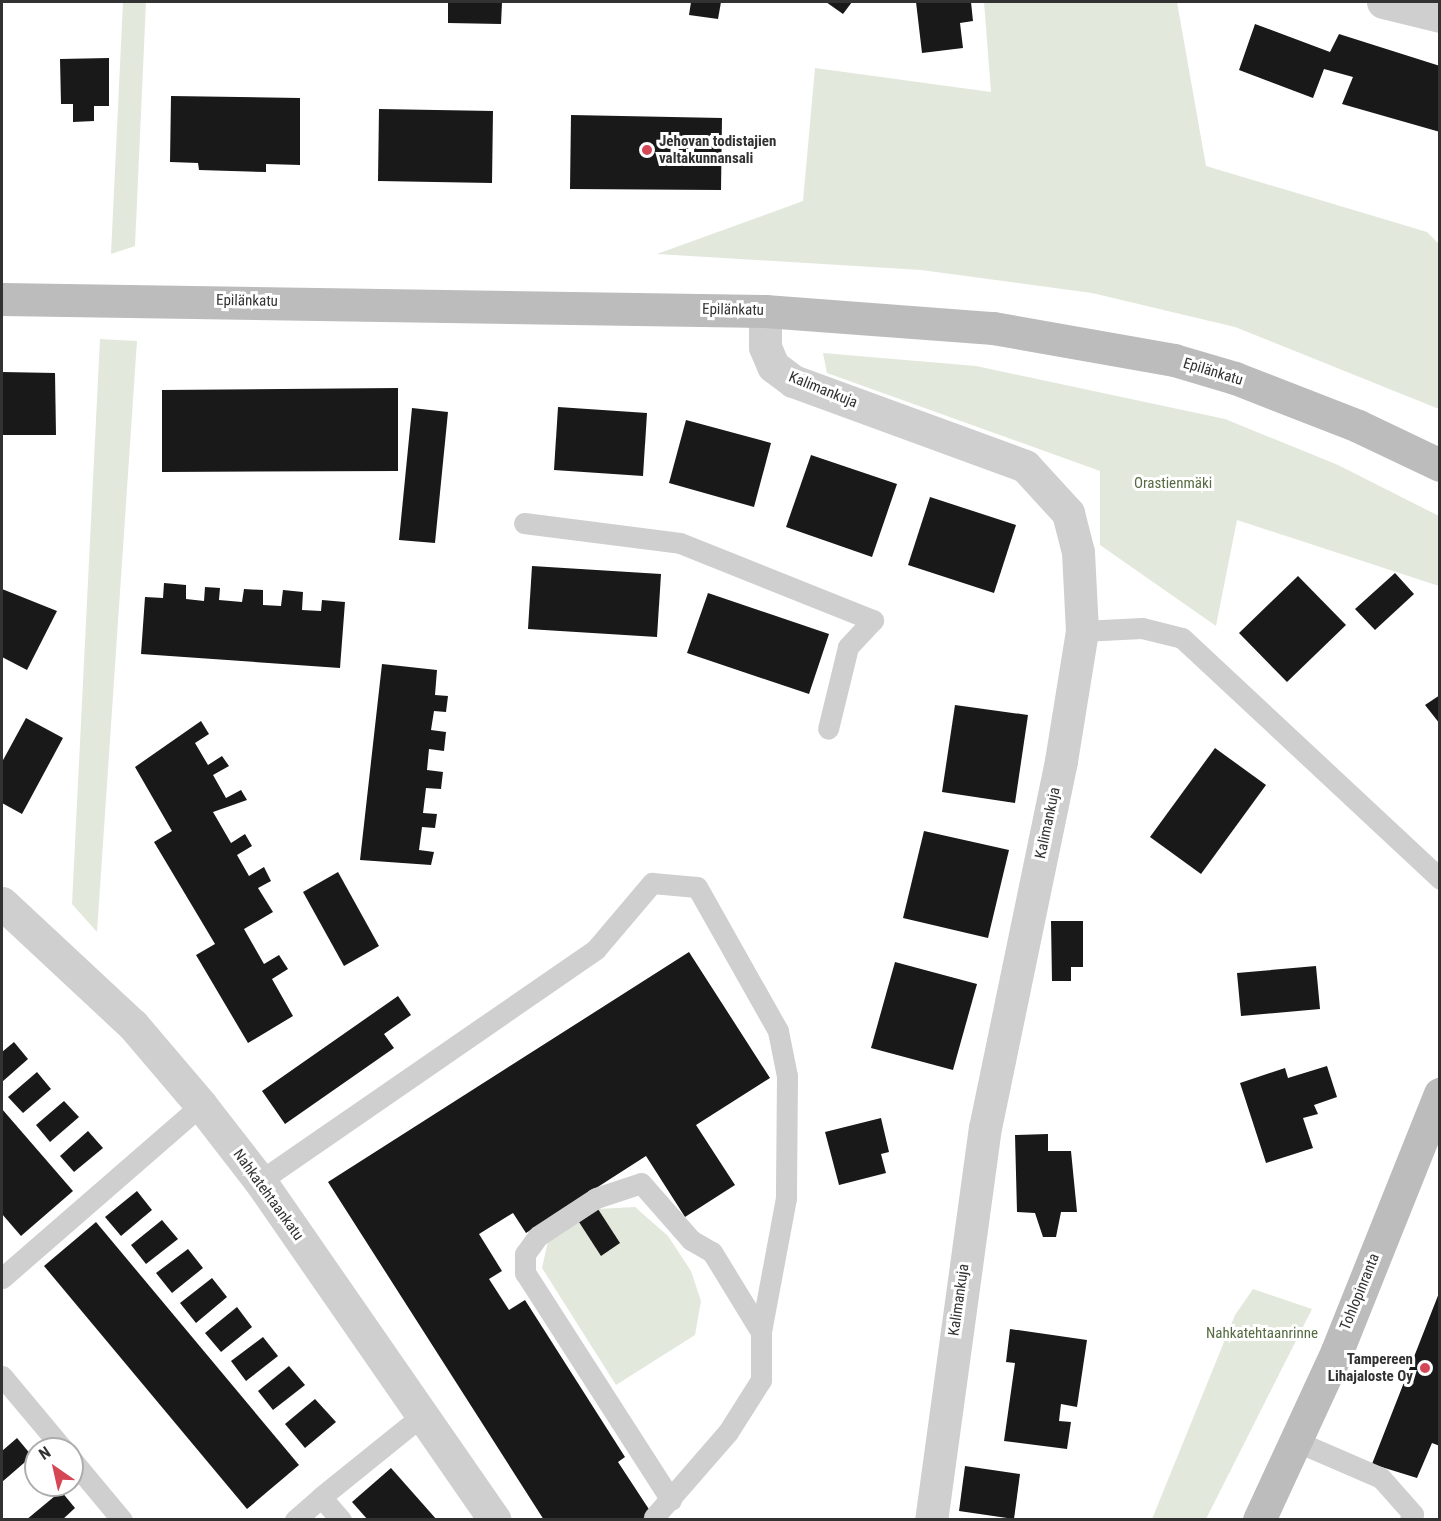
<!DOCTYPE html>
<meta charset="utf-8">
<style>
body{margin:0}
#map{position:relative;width:1441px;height:1521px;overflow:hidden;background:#fff;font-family:"Roboto Condensed",sans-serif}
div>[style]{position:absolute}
.green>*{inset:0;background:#e3e8dc}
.building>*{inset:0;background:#191919}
.lane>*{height:21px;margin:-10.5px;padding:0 10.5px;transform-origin:10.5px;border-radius:10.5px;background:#cfcfcf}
.street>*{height:33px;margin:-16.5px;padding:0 16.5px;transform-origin:16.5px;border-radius:16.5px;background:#cfcfcf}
.secondary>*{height:33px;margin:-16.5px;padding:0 16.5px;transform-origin:16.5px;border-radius:16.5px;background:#bcbcbc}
.dots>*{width:16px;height:16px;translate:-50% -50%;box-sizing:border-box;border:3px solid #fff;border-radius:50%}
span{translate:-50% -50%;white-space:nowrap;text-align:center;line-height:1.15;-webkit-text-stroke:6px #fff;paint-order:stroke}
.poi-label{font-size:15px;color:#323232;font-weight:700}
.left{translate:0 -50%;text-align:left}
.right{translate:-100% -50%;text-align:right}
.street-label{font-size:15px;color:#323232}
.park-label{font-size:15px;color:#576b43}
.frame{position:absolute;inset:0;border:3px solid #323232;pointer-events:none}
.north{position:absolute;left:24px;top:1437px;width:60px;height:60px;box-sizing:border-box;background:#fff;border:2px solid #adadad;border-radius:50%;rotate:326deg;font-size:16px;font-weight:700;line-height:24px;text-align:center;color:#323232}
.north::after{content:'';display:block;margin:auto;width:21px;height:27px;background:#d64756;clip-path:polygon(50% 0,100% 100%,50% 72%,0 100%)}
</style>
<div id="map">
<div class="green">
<div style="clip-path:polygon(123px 2px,146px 2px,135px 246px,111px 254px)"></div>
<div style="clip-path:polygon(984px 2px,1177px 2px,1206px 166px,1427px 232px,1439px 244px,1439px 409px,1235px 327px,1092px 293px,921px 270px,657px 254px,803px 201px,815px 68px,991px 92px)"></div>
<div style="clip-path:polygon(100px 339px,137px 341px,97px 932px,72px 904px)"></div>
<div style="clip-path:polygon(823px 353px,976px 366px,1225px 419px,1338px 465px,1439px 516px,1439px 586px,1237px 520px,1216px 626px,1100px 545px,1100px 471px,827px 373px)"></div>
<div style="clip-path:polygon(635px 1207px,668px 1236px,691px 1271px,701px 1301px,695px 1335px,616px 1385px,542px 1268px,548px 1241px,598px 1209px)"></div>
<div style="clip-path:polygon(1253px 1289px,1312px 1309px,1206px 1519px,1152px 1519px,1235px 1315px)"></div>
</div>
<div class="building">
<div style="clip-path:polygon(448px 2px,502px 3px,501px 24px,448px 23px)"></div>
<div style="clip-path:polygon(691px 2px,721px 2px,718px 19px,689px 15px)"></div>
<div style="clip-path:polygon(826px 2px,852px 2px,843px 14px)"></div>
<div style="clip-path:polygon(916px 2px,971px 2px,973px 21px,960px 23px,963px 48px,922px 53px)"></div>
<div style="clip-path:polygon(1255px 24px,1330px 52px,1339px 34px,1440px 66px,1440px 132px,1342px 104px,1353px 77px,1324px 69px,1313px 98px,1239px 70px)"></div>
<div style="clip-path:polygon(109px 58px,109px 106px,94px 106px,94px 121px,73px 122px,73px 104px,61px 104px,60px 59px)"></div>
<div style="clip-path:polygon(171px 96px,300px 98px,300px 165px,266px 164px,266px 172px,199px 170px,198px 163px,170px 162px)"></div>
<div style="clip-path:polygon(379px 109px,493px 111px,492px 183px,378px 181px)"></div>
<div style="clip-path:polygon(571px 115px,722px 118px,721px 190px,570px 189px)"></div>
<div style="clip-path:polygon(2px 372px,55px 373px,56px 435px,2px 435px)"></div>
<div style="clip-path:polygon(398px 388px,398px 471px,162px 472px,162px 390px)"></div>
<div style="clip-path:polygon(558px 407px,647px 413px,643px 476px,554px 470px)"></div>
<div style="clip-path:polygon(412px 408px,448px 412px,435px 543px,399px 540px)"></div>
<div style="clip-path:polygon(686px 420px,771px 443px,754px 507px,669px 483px)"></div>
<div style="clip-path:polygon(811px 455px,897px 484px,872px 557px,786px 527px)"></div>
<div style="clip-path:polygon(930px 497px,1016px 525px,994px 593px,908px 565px)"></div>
<div style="clip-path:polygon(532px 566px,661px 574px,657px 637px,528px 629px)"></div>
<div style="clip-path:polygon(1395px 573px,1414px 594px,1375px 630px,1355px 609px)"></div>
<div style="clip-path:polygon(1298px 576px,1346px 625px,1287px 682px,1239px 633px)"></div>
<div style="clip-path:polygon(164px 583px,186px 585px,186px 599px,204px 601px,205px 587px,220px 588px,219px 600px,242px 602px,244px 589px,263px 590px,263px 605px,281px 606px,283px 590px,303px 592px,302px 610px,321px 611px,322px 600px,345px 602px,340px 668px,141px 654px,145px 597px,163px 598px)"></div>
<div style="clip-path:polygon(2px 589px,57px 611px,27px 670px,2px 657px)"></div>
<div style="clip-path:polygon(708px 593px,829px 634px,809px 694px,687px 653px)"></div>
<div style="clip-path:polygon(382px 664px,437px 670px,435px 695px,448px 696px,446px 712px,434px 711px,431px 730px,446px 732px,444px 751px,429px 749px,427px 770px,443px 772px,441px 789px,426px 788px,423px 813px,437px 814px,435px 828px,422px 827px,419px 850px,434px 852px,431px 865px,360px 860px)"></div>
<div style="clip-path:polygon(1440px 695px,1440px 724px,1425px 705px)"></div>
<div style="clip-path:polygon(955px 705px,1028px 715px,1015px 803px,942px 792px)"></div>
<div style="clip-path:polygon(26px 718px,63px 738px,22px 814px,2px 803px,2px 762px)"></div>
<div style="clip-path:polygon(201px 721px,209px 734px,195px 743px,208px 765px,222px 756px,229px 766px,213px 775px,226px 798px,241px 790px,247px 800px,213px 812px,231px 843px,245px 834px,252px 846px,237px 855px,249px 876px,264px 867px,271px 881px,258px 888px,273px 912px,244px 929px,264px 964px,279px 955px,288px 969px,272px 979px,293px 1016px,248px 1043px,196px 955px,215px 944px,154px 842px,172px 831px,135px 767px)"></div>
<div style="clip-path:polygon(1215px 748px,1266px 785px,1201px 874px,1150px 837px)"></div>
<div style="clip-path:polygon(924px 831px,1009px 850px,988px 938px,903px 918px)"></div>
<div style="clip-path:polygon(338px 872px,379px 946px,344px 966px,303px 892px)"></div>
<div style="clip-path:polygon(1051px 921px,1083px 921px,1083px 967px,1071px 967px,1071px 981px,1052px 981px)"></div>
<div style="clip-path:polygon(689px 952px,770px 1078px,696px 1125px,735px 1185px,685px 1217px,646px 1156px,526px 1233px,513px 1213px,479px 1234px,502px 1271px,489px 1279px,509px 1310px,525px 1300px,625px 1457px,618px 1462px,656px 1520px,544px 1520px,328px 1182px)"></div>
<div style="clip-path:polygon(895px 962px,977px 984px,953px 1070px,871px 1048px)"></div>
<div style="clip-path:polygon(1316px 966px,1320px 1009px,1241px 1016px,1237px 973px)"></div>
<div style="clip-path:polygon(398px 996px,411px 1015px,384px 1034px,394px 1048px,285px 1124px,262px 1091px)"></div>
<div style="clip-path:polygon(14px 1042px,28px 1059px,2px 1082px,2px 1052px)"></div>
<div style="clip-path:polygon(1327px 1066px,1337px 1097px,1314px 1105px,1318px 1114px,1303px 1118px,1313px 1148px,1266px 1163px,1240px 1083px,1285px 1068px,1288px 1078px)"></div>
<div style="clip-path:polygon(37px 1072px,51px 1089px,23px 1113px,8px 1097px)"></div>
<div style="clip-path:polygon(64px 1101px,79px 1117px,50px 1142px,36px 1125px)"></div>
<div style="clip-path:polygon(2px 1109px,73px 1191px,21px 1236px,2px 1214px)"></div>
<div style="clip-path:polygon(881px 1118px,889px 1152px,881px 1154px,886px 1173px,839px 1185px,825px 1132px)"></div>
<div style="clip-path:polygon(88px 1131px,103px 1148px,74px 1172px,60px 1156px)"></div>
<div style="clip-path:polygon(1048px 1134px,1048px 1151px,1071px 1151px,1077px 1212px,1061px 1212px,1056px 1237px,1043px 1237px,1035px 1213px,1017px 1212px,1015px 1135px)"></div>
<div style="clip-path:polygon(137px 1191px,152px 1210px,121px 1236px,105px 1217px)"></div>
<div style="clip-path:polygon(598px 1209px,620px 1243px,601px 1256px,579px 1222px)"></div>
<div style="clip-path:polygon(162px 1220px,178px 1239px,146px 1264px,131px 1245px)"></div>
<div style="clip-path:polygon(96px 1222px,299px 1465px,247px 1509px,44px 1266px)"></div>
<div style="clip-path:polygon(188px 1249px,203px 1268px,172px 1293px,156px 1273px)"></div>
<div style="clip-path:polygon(212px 1278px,227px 1297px,196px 1323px,180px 1303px)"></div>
<div style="clip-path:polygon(1439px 1293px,1440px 1446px,1432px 1443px,1417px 1478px,1372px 1464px)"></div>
<div style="clip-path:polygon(237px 1307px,252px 1327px,221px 1352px,205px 1333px)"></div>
<div style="clip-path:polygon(1010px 1329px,1087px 1340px,1077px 1407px,1061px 1404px,1059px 1421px,1071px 1422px,1067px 1449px,1004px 1441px,1015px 1363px,1006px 1362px)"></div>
<div style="clip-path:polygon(263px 1337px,278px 1356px,246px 1381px,231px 1361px)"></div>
<div style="clip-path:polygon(289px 1366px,305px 1385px,273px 1410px,258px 1391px)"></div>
<div style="clip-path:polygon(315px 1399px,336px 1422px,305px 1448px,285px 1424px)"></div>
<div style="clip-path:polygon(17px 1438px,32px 1456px,2px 1482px,2px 1451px)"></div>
<div style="clip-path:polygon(965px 1466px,1020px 1474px,1014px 1519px,959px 1511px)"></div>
<div style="clip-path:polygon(391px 1468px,437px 1520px,368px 1520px,352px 1502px)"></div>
<div style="clip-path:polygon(61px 1491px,75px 1508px,62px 1520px,26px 1520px)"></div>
</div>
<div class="lane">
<div style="left:524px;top:523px;width:157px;rotate:7.3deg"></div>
<div style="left:680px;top:543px;width:208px;rotate:21.8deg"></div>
<div style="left:873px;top:620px;width:37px;rotate:133deg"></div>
<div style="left:848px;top:647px;width:84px;rotate:103.7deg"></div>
<div style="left:1082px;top:631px;width:60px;rotate:-2.9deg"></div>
<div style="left:1142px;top:628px;width:41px;rotate:14deg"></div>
<div style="left:1182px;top:638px;width:353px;rotate:43deg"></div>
<div style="left:260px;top:1181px;width:408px;rotate:-34.6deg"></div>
<div style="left:596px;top:949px;width:87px;rotate:-49.7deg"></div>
<div style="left:652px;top:883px;width:45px;rotate:5.1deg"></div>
<div style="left:697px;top:887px;width:165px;rotate:60.6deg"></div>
<div style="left:778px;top:1031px;width:46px;rotate:78.7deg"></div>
<div style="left:787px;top:1076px;width:122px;rotate:90.5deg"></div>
<div style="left:786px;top:1198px;width:136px;rotate:100.6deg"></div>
<div style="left:761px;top:1332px;width:48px;rotate:90deg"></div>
<div style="left:761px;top:1380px;width:62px;rotate:122.4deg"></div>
<div style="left:728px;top:1432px;width:113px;rotate:131deg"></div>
<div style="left:2px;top:1278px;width:264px;rotate:-41deg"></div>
<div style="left:2px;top:1376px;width:95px;rotate:50.1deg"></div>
<div style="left:1298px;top:1442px;width:90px;rotate:23.4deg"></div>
<div style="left:1381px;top:1478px;width:48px;rotate:48.4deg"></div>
<div style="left:1413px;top:1514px;width:7px;rotate:117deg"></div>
<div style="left:72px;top:1460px;width:78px;rotate:50.2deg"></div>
<div style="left:671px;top:1500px;width:270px;rotate:-122.7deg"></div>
<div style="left:525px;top:1273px;width:19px;rotate:-90deg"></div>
<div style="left:525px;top:1254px;width:22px;rotate:-54deg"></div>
<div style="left:538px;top:1236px;width:69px;rotate:-33.2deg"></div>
<div style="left:596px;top:1198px;width:47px;rotate:-18.4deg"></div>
<div style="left:641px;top:1183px;width:76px;rotate:48.7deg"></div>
<div style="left:691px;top:1240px;width:24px;rotate:30deg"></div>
<div style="left:712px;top:1252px;width:94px;rotate:58.5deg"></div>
<div style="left:295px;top:1520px;width:35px;rotate:-41deg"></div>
<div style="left:341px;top:1520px;width:30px;rotate:-131deg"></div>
<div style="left:321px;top:1497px;width:132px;rotate:-38.9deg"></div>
</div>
<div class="street">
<div style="left:1383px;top:2px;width:59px;rotate:13.8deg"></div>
<div style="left:765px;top:311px;width:36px;rotate:90deg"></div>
<div style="left:765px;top:347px;width:21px;rotate:67deg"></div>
<div style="left:773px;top:366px;width:25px;rotate:37deg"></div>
<div style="left:793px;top:381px;width:247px;rotate:20.1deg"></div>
<div style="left:1025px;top:466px;width:64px;rotate:47.5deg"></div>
<div style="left:1068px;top:513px;width:40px;rotate:75.6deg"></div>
<div style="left:1078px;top:552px;width:79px;rotate:87.1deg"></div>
<div style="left:1082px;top:631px;width:132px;rotate:99.2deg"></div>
<div style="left:1061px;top:761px;width:374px;rotate:101.7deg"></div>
<div style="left:985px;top:1127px;width:397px;rotate:97.8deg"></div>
<div style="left:2px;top:903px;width:179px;rotate:43deg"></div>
<div style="left:133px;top:1025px;width:105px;rotate:49.6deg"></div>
<div style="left:201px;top:1105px;width:96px;rotate:52.2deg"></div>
<div style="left:260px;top:1181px;width:412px;rotate:55.3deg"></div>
</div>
<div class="secondary">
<div style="left:2px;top:299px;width:763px;rotate:0.9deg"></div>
<div style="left:765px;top:311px;width:229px;rotate:4.3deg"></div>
<div style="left:993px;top:328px;width:184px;rotate:10deg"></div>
<div style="left:1174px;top:360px;width:64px;rotate:16.4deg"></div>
<div style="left:1235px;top:378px;width:132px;rotate:21.3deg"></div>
<div style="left:1358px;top:426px;width:91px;rotate:25.4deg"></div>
<div style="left:1259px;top:1520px;width:186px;rotate:-65.2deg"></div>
<div style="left:1337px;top:1351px;width:277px;rotate:-68.2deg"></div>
</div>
<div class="dots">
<div style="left:647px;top:150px;background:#d64756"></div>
<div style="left:1425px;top:1368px;background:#d64756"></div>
</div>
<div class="poi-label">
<span class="left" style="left:659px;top:150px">Jehovan todistajien<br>valtakunnansali</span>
<span class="right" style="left:1413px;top:1368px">Tampereen<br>Lihajaloste Oy</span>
</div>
<div class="street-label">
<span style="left:247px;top:301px;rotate:1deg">Epilänkatu</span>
<span style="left:733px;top:310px;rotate:1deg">Epilänkatu</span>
<span style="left:1213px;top:372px;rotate:17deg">Epilänkatu</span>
<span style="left:823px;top:390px;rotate:22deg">Kalimankuja</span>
<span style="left:1048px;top:823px;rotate:-78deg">Kalimankuja</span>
<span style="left:268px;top:1195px;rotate:54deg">Nahkatehtaankatu</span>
<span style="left:1360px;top:1292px;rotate:-68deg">Tohlopinranta</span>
<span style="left:959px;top:1300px;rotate:-82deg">Kalimankuja</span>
</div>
<div class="park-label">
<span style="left:1173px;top:484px">Orastienmäki</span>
<span style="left:1262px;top:1334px">Nahkatehtaanrinne</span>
</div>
<div class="frame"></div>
<div class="north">N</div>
</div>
